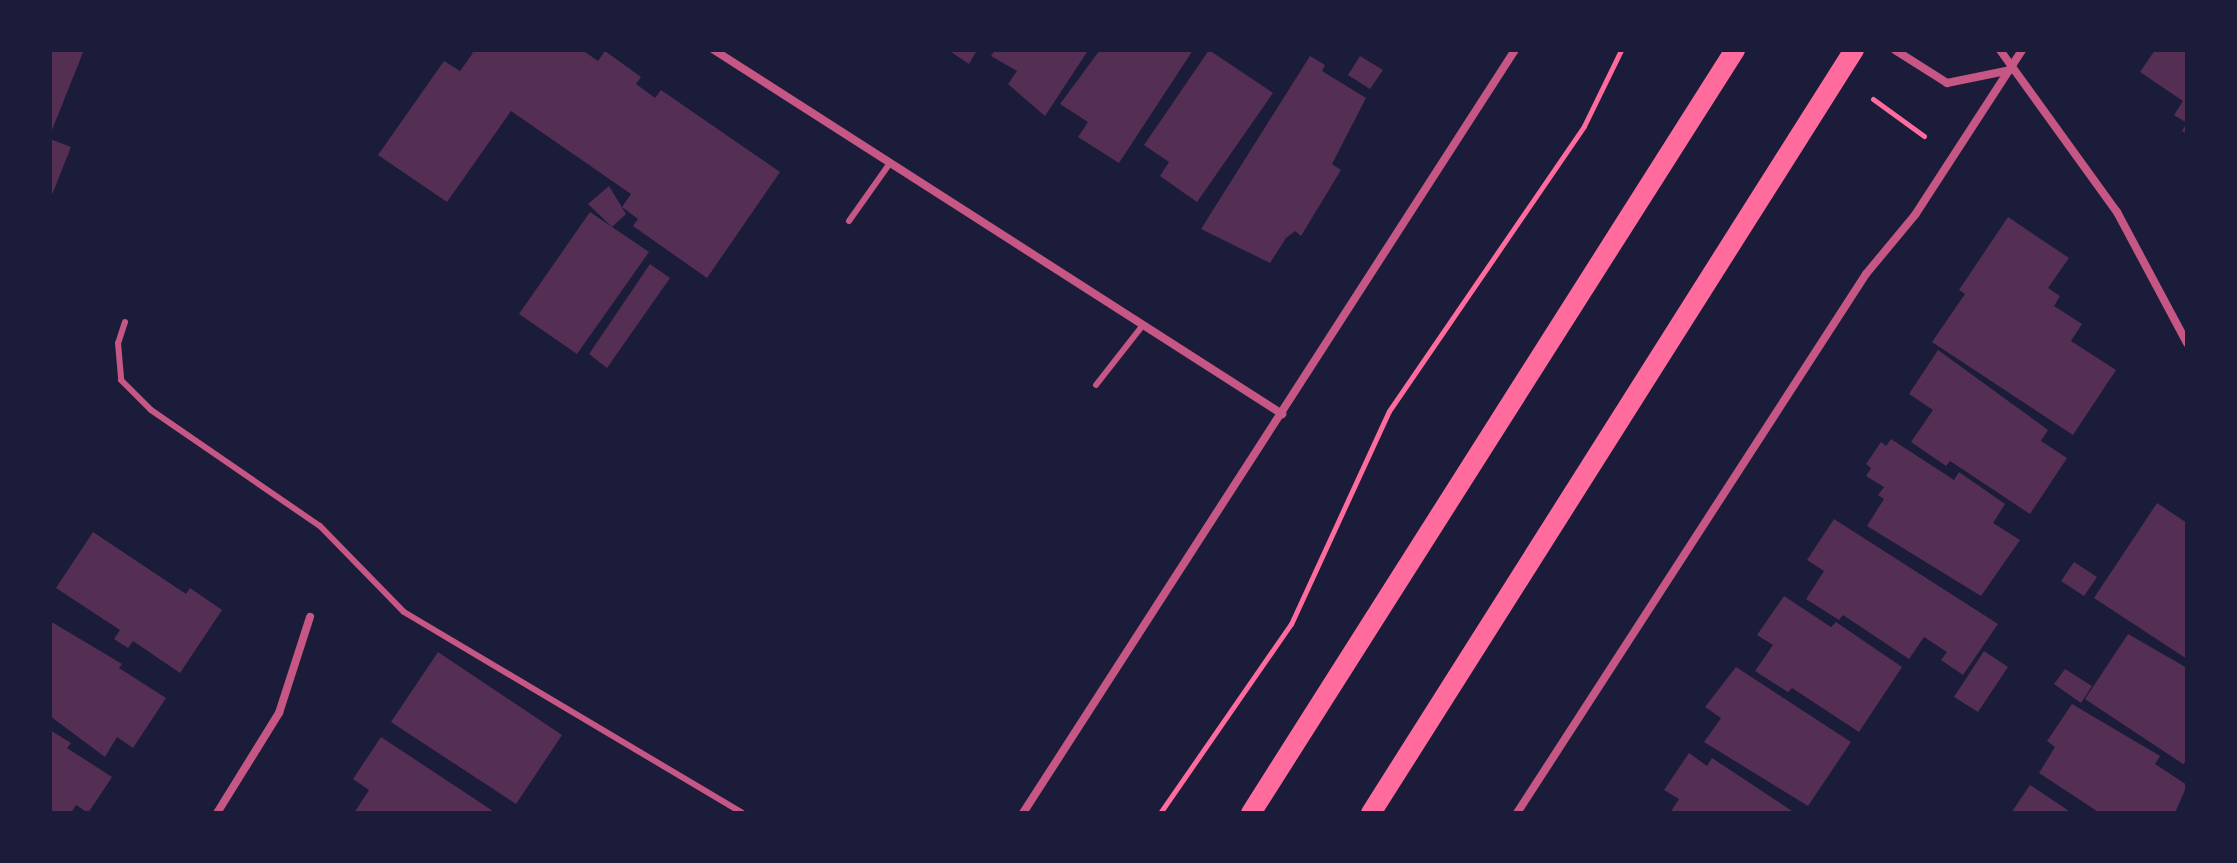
<!DOCTYPE html>
<style>
body{margin:0}
#map{position:relative;width:2237px;height:863px;overflow:hidden;background:#1b1b3a;font-family:"Roboto Condensed",sans-serif}
div>[style]{position:absolute}
.building>*{inset:0;background:#542f53}
.path>*{height:5px;margin:-2.5px;padding:0 2.5px;transform-origin:2.5px;border-radius:2.5px;background:#ff6b9d}
.service>*{height:6px;margin:-3px;padding:0 3px;transform-origin:3px;border-radius:3px;background:#c65784}
.minor>*{height:8px;margin:-4px;padding:0 4px;transform-origin:4px;border-radius:4px;background:#c65784}
.primary>*{height:20px;margin:-10px;padding:0 10px;transform-origin:10px;border-radius:10px;background:#ff6b9d}
span{translate:-50% -50%;white-space:nowrap;text-align:center;line-height:1.15;-webkit-text-stroke:6px #1b1b3a;paint-order:stroke}
.frame{position:absolute;inset:0;border:52px solid #1b1b3a;pointer-events:none}
</style>
<div id="map">
<div class="building">
<div style="clip-path:polygon(50px 50px,84px 50px,50px 135px)"></div>
<div style="clip-path:polygon(468px 50px,582px 50px,598px 61px,605px 51px,641px 77px,636px 84px,655px 98px,661px 90px,780px 172px,707px 278px,633px 226px,638px 219px,622px 207px,631px 194px,511px 111px,447px 202px,378px 155px,444px 61px,460px 71px,473px 53px)"></div>
<div style="clip-path:polygon(948px 50px,975px 50px,976px 52px,969px 64px)"></div>
<div style="clip-path:polygon(995px 50px,1084px 50px,1087px 52px,1045px 116px,1008px 84px,1017px 71px,991px 56px)"></div>
<div style="clip-path:polygon(1100px 50px,1193px 50px,1119px 163px,1078px 137px,1088px 122px,1060px 104px)"></div>
<div style="clip-path:polygon(1209px 50px,1273px 93px,1197px 202px,1160px 176px,1169px 162px,1144px 145px)"></div>
<div style="clip-path:polygon(2155px 50px,2187px 50px,2187px 134px,2182px 131px,2187px 123px,2174px 115px,2183px 101px,2140px 72px)"></div>
<div style="clip-path:polygon(1310px 56px,1325px 65px,1322px 71px,1366px 98px,1332px 164px,1341px 170px,1301px 236px,1295px 231px,1286px 238px,1270px 263px,1201px 229px)"></div>
<div style="clip-path:polygon(1360px 56px,1383px 70px,1370px 89px,1348px 75px)"></div>
<div style="clip-path:polygon(50px 139px,71px 147px,50px 200px)"></div>
<div style="clip-path:polygon(609px 186px,626px 214px,612px 227px,588px 204px)"></div>
<div style="clip-path:polygon(590px 212px,649px 252px,577px 354px,519px 314px)"></div>
<div style="clip-path:polygon(2008px 217px,2069px 258px,2048px 288px,2060px 296px,2054px 306px,2082px 324px,2071px 341px,2116px 370px,2073px 435px,1932px 342px,1965px 294px,1959px 290px)"></div>
<div style="clip-path:polygon(650px 264px,670px 278px,607px 368px,589px 354px)"></div>
<div style="clip-path:polygon(1938px 350px,2048px 430px,2041px 441px,2067px 458px,2030px 514px,1950px 461px,1946px 466px,1911px 442px,1933px 410px,1909px 394px)"></div>
<div style="clip-path:polygon(1891px 439px,1954px 480px,1959px 472px,2005px 504px,1993px 523px,2020px 540px,1981px 596px,1867px 526px,1884px 499px,1878px 495px,1884px 487px,1866px 476px,1871px 468px,1866px 464px,1881px 442px,1886px 446px)"></div>
<div style="clip-path:polygon(2157px 503px,2187px 523px,2187px 659px,2094px 598px)"></div>
<div style="clip-path:polygon(1834px 519px,1998px 624px,1963px 675px,1941px 660px,1947px 652px,1924px 637px,1909px 659px,1843px 615px,1839px 620px,1806px 599px,1824px 571px,1807px 560px)"></div>
<div style="clip-path:polygon(93px 532px,186px 594px,190px 588px,222px 610px,180px 673px,133px 641px,128px 648px,114px 639px,120px 630px,56px 588px)"></div>
<div style="clip-path:polygon(2074px 562px,2097px 577px,2084px 596px,2061px 581px)"></div>
<div style="clip-path:polygon(1784px 596px,1831px 627px,1836px 622px,1902px 667px,1859px 732px,1792px 688px,1788px 692px,1755px 671px,1773px 645px,1757px 635px)"></div>
<div style="clip-path:polygon(50px 621px,122px 664px,119px 668px,166px 698px,133px 748px,117px 737px,105px 757px,50px 716px)"></div>
<div style="clip-path:polygon(2128px 634px,2187px 668px,2187px 761px,2183px 764px,2085px 699px)"></div>
<div style="clip-path:polygon(1984px 651px,2008px 667px,1978px 712px,1954px 697px)"></div>
<div style="clip-path:polygon(438px 652px,562px 735px,516px 804px,391px 722px)"></div>
<div style="clip-path:polygon(1736px 667px,1851px 742px,1808px 806px,1704px 742px,1721px 718px,1705px 707px)"></div>
<div style="clip-path:polygon(2065px 669px,2092px 686px,2081px 703px,2054px 684px)"></div>
<div style="clip-path:polygon(2072px 704px,2160px 756px,2155px 764px,2187px 785px,2175px 813px,2100px 813px,2039px 773px,2055px 747px,2047px 741px)"></div>
<div style="clip-path:polygon(50px 730px,71px 743px,67px 748px,112px 777px,88px 813px,76px 805px,71px 813px,50px 813px)"></div>
<div style="clip-path:polygon(381px 737px,496px 813px,354px 813px,369px 790px,353px 779px)"></div>
<div style="clip-path:polygon(1689px 753px,1707px 766px,1712px 758px,1795px 813px,1670px 813px,1679px 799px,1664px 790px)"></div>
<div style="clip-path:polygon(2030px 785px,2072px 813px,2011px 813px)"></div>
</div>
<div class="path">
<div style="left:1873px;top:99px;width:63px;rotate:36deg"></div>
<div style="left:1160px;top:813px;width:230px;rotate:-55.3deg"></div>
<div style="left:1291px;top:624px;width:234px;rotate:-65.3deg"></div>
<div style="left:1389px;top:411px;width:345px;rotate:-55.6deg"></div>
<div style="left:1584px;top:126px;width:85px;rotate:-64deg"></div>
</div>
<div class="service">
<div style="left:849px;top:221px;width:71px;rotate:-54.7deg"></div>
<div style="left:125px;top:322px;width:22px;rotate:108deg"></div>
<div style="left:118px;top:343px;width:37px;rotate:85deg"></div>
<div style="left:121px;top:380px;width:42px;rotate:45deg"></div>
<div style="left:151px;top:410px;width:205px;rotate:34.5deg"></div>
<div style="left:320px;top:526px;width:120px;rotate:45.7deg"></div>
<div style="left:404px;top:612px;width:393px;rotate:30.7deg"></div>
<div style="left:1096px;top:385px;width:76px;rotate:-51.9deg"></div>
</div>
<div class="minor">
<div style="left:714px;top:50px;width:675px;rotate:32.65deg"></div>
<div style="left:1895px;top:50px;width:62px;rotate:32.4deg"></div>
<div style="left:1947px;top:83px;width:65px;rotate:-11.5deg"></div>
<div style="left:2000px;top:50px;width:200px;rotate:54.2deg"></div>
<div style="left:2117px;top:212px;width:149px;rotate:61.9deg"></div>
<div style="left:217px;top:813px;width:118px;rotate:-58.2deg"></div>
<div style="left:279px;top:713px;width:101px;rotate:-72.1deg"></div>
<div style="left:1023px;top:813px;width:908px;rotate:-57.19deg"></div>
<div style="left:1517px;top:813px;width:642px;rotate:-57.08deg"></div>
<div style="left:1866px;top:274px;width:77px;rotate:-50.3deg"></div>
<div style="left:1915px;top:215px;width:197px;rotate:-57deg"></div>
</div>
<div class="primary">
<div style="left:1251px;top:813px;width:904px;rotate:-57.61deg"></div>
<div style="left:1371px;top:813px;width:903px;rotate:-57.67deg"></div>
</div>
<div class="frame"></div>
</div>
